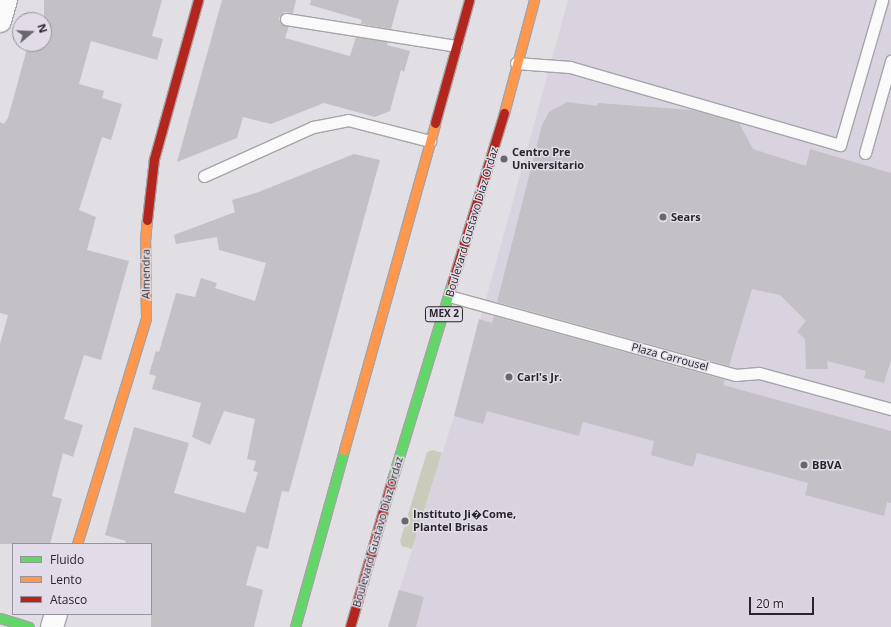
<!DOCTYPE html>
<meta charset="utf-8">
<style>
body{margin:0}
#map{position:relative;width:891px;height:627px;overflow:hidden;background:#e1dfe4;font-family:"Open Sans",sans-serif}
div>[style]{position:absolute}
.built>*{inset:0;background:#d9d3df}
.green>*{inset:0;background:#cacbbb}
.building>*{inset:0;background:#c3c1c5}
.roads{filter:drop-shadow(1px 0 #a6a4a8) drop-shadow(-1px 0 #a6a4a8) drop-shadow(0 1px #a6a4a8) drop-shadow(0 -1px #a6a4a8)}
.lane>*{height:11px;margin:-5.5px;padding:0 5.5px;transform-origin:5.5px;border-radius:5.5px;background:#fafafb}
.street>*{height:22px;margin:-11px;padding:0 11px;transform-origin:11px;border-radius:11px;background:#fafafb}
.fast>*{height:9px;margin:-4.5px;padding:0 4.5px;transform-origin:4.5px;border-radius:4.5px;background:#63d668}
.slow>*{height:9px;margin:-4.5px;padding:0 4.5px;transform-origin:4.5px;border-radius:4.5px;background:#ff974d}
.jam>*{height:9px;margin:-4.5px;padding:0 4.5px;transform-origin:4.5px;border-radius:4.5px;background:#b3261e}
.dots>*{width:11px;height:11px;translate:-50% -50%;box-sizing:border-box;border:2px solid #e1dce7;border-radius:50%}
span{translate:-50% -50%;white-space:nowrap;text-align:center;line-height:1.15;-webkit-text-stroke:3px #e1dce7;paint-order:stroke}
.shield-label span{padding:1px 3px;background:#e1dce7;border:1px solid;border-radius:3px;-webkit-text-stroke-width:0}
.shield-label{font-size:10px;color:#29262b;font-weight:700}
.poi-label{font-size:11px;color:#29262b;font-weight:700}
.left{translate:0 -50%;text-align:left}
.street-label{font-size:11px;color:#29262b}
.legend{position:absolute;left:12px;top:543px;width:140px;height:72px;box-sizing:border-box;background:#e1dce7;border:1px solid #97939c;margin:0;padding:5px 7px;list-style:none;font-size:12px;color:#29262b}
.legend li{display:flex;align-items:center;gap:8px;height:20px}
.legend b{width:20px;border:1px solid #97939c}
.north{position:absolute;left:12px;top:12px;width:40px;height:40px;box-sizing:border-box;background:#e1dce7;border:1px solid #97939c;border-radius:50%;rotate:71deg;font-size:11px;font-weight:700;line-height:16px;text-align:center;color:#29262b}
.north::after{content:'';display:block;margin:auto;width:14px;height:18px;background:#69676c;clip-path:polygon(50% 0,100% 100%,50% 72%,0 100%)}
.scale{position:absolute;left:749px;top:597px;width:65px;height:18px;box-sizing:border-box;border:2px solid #29262b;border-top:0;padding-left:5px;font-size:12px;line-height:14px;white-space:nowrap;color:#29262b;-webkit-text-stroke:3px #e1dce7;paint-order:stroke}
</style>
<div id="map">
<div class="built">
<div style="clip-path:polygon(568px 0,891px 0,891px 627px,388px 627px,454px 416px)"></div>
</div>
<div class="green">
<div style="clip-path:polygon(433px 450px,442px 453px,412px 549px,402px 546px,400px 541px,427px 452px)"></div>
</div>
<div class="building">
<div style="clip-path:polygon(44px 0,162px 0,152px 36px,163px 39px,157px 60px,91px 41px,79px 84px,104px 91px,102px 98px,122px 104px,111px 140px,102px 137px,79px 210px,96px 217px,87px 250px,129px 261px,101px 360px,84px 355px,64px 419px,83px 425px,73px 457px,63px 453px,52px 496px,62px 499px,50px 544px,0 544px,0 344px,8px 315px,0 313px,0 122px,4px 124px,8px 118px,28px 45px,44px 48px)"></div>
<div style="clip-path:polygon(222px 0,296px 0,293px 13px,284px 12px,279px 18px,281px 24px,289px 26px,285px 38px,350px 56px,356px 37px,388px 42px,387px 45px,410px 51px,404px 72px,401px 70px,390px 111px,375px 117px,324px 103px,271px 124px,243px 117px,237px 138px,177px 162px)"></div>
<div style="clip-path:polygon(311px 0,399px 0,391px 29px,361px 24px,362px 20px,310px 5px)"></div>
<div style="clip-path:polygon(567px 102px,597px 106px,598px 103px,692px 110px,739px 123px,753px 149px,806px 166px,810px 149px,891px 173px,891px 360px,884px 383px,864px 378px,866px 371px,827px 361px,828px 369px,806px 369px,805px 339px,797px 332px,806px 321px,780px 295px,752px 289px,729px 366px,497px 302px,542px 125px,549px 112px)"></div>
<div style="clip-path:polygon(354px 154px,380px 160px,289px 492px,282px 491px,268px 549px,257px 546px,246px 585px,263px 590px,254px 627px,151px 627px,151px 544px,125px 544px,126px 541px,105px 535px,134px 427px,189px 443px,174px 493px,245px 513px,258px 472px,253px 471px,256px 461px,247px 459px,255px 419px,224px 411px,210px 445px,192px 437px,201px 403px,152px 389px,156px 376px,149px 374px,156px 351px,159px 352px,176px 293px,195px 297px,201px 278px,217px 283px,215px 288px,255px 301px,266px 263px,219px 250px,217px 237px,176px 244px,174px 235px,235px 212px,232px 200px,256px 193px)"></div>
<div style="clip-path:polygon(494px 316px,725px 380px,723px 385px,891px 431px,891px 503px,887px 502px,884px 516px,805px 495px,808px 483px,697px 453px,693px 467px,651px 455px,654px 441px,583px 422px,579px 436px,487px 411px,483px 424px,454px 416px,479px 319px,492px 323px)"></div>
<div style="clip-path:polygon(399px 590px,424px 597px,416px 627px,388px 627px)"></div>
</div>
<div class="roads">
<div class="lane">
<div style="left:286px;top:19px;width:172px;rotate:9deg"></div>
<div style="left:516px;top:63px;width:54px;rotate:4.2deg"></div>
<div style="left:570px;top:67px;width:281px;rotate:16.1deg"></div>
<div style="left:840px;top:145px;width:151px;rotate:-73.8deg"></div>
<div style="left:865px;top:153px;width:96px;rotate:-74.2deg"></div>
<div style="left:204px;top:176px;width:120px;rotate:-24.2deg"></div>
<div style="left:313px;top:127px;width:36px;rotate:-11deg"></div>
<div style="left:348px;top:120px;width:85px;rotate:14.4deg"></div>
<div style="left:449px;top:296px;width:297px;rotate:15.4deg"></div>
<div style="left:735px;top:375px;width:24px;rotate:-5deg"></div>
<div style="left:759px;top:373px;width:137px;rotate:15.3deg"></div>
</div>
<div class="street">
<div style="left:0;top:21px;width:22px;rotate:-74deg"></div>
<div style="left:52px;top:627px;width:14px;rotate:-73deg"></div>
</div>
<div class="fast">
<div style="left:392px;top:480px;width:206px;rotate:-73.1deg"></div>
<div style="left:0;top:618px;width:30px;rotate:17deg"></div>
<div style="left:295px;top:627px;width:184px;rotate:-74.5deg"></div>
</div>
<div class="slow">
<div style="left:504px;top:113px;width:117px;rotate:-75.1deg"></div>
<div style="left:344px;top:450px;width:339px;rotate:-74.4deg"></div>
<div style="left:77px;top:544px;width:236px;rotate:-73deg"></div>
<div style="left:146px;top:318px;width:77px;rotate:-90.7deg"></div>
<div style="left:145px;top:241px;width:21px;rotate:-85deg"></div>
</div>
<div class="jam">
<div style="left:435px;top:123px;width:128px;rotate:-74.5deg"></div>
<div style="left:147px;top:220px;width:61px;rotate:-83.5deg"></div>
<div style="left:154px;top:159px;width:165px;rotate:-74.5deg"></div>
<div style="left:452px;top:283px;width:178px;rotate:-73deg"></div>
<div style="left:350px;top:627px;width:153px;rotate:-74.1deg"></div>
</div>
</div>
<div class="dots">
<div style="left:504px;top:159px;background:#69676c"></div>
<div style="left:663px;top:217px;background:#69676c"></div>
<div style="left:509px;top:377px;background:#69676c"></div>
<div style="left:804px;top:465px;background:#69676c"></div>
<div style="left:405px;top:521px;background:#69676c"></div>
</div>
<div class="shield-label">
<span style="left:444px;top:314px">MEX 2</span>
</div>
<div class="poi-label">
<span class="left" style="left:512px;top:159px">Centro Pre<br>Universitario</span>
<span class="left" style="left:671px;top:217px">Sears</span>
<span class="left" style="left:517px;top:377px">Carl's Jr.</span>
<span class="left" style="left:812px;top:465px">BBVA</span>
<span class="left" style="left:413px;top:521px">Instituto Ji�Come,<br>Plantel Brisas</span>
</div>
<div class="street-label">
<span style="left:472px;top:222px;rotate:-73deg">Boulevard Gustavo Díaz Ordaz</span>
<span style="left:146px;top:274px;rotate:-90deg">Almendra</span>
<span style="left:670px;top:357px;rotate:15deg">Plaza Carrousel</span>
<span style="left:378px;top:532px;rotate:-74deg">Boulevard Gustavo Díaz Ordaz</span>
</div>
<ul class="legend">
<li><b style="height:5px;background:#63d668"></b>Fluido</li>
<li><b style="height:5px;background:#ff974d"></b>Lento</li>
<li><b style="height:5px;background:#b3261e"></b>Atasco</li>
</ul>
<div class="north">N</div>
<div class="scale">20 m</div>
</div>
